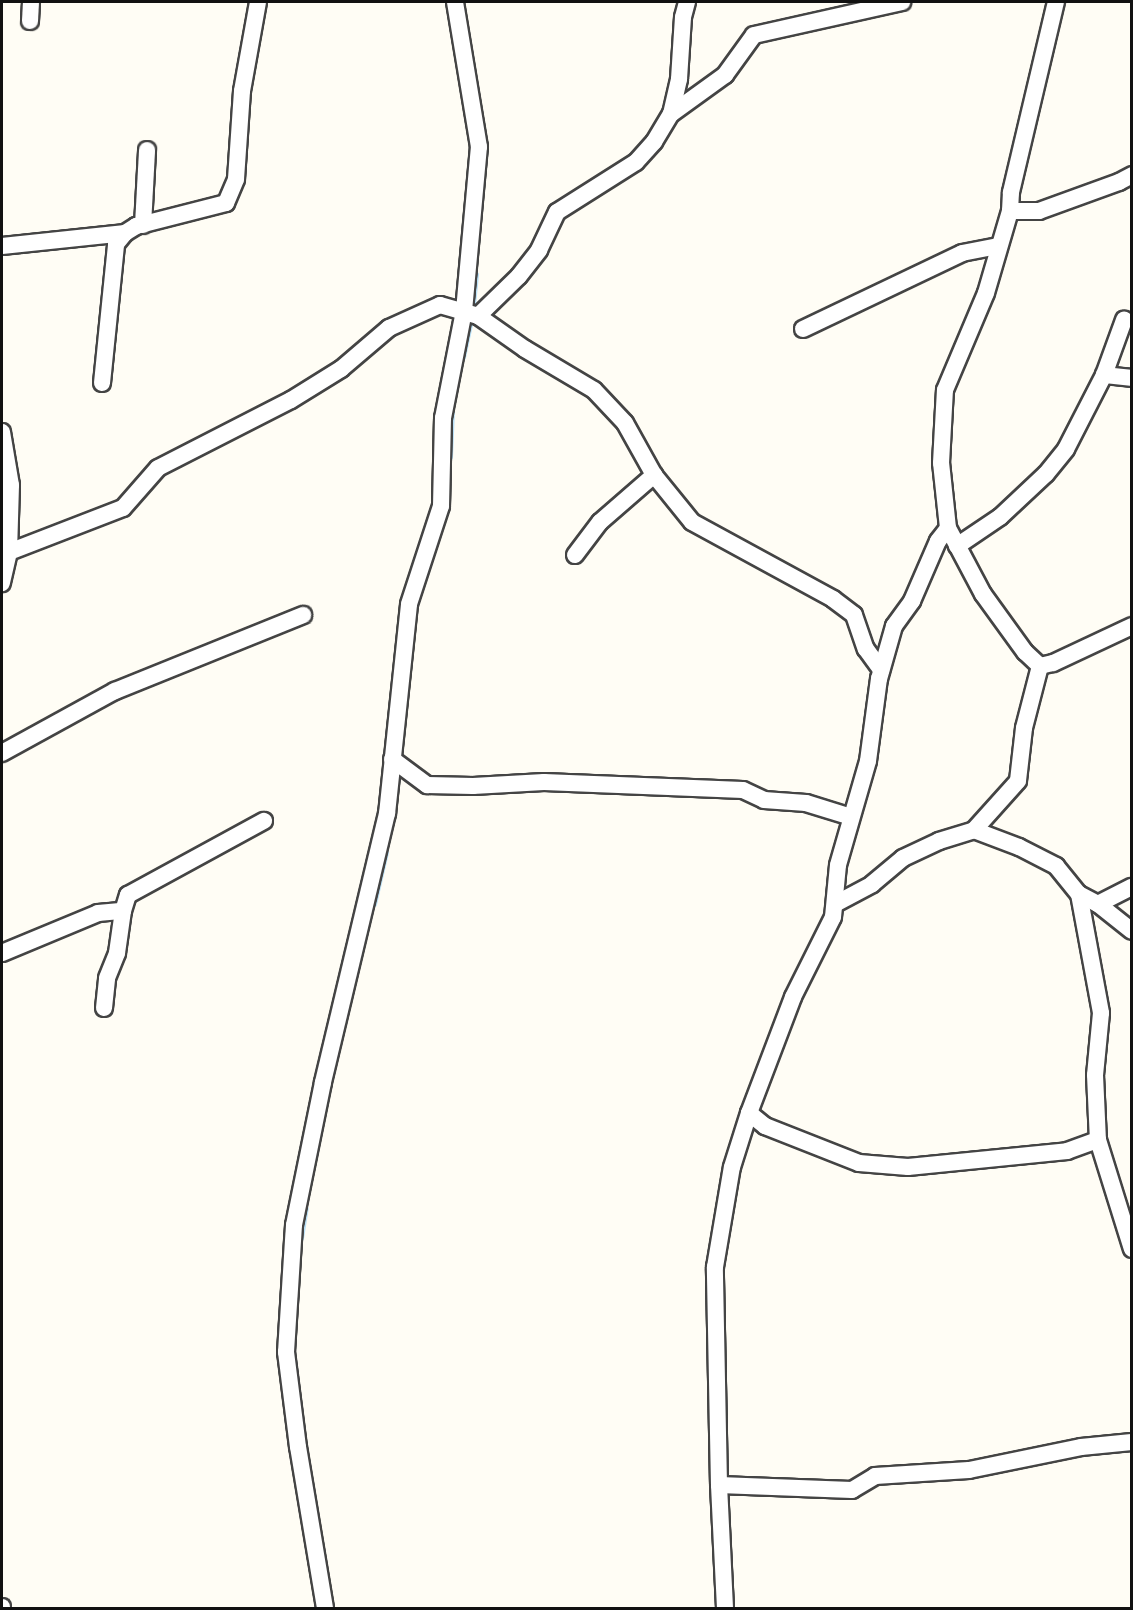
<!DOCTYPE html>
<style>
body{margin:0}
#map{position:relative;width:1133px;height:1610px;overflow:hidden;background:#fffdf5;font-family:"Times New Roman",serif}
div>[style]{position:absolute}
.stream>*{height:5px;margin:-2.5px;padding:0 2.5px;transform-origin:2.5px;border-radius:2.5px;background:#b9e0f7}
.roads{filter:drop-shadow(2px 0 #444) drop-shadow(-2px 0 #444) drop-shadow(0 2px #444) drop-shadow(0 -2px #444)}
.street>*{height:16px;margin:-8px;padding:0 8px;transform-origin:8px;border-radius:8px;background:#fff}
span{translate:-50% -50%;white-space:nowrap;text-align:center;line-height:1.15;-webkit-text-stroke:6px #fff;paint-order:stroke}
.frame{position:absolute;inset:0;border:3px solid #111;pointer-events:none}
</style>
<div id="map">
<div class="stream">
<div style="left:463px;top:357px;width:43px;rotate:-77.9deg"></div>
<div style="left:472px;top:315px;width:41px;rotate:-84.4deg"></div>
<div style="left:450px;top:457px;width:47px;rotate:-87.6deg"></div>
<div style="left:374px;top:904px;width:53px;rotate:-77deg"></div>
<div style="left:301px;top:1238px;width:30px;rotate:-81deg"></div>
</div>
<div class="roads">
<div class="street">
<div style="left:30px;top:21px;width:19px;rotate:-87deg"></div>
<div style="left:671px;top:114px;width:67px;rotate:-35.8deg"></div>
<div style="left:725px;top:75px;width:49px;rotate:-54.1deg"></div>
<div style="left:754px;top:35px;width:152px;rotate:-12.6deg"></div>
<div style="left:1010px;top:211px;width:29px"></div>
<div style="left:1039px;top:211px;width:85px;rotate:-19.9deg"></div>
<div style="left:1119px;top:182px;width:15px;rotate:-28deg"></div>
<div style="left:143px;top:225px;width:75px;rotate:-86.9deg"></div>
<div style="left:2px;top:246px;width:124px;rotate:-6deg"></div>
<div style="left:125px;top:233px;width:13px;rotate:-32deg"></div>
<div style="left:136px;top:226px;width:93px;rotate:-14.3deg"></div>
<div style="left:226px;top:203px;width:26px;rotate:-67deg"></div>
<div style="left:236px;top:179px;width:88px;rotate:-86.1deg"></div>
<div style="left:242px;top:91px;width:90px;rotate:-79.8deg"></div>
<div style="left:478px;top:316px;width:57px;rotate:-44.3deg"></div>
<div style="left:519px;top:276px;width:33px;rotate:-52deg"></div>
<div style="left:539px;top:250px;width:42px;rotate:-64.7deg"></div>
<div style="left:557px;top:212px;width:93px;rotate:-32.3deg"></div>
<div style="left:636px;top:162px;width:27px;rotate:-48deg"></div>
<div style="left:654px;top:142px;width:33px;rotate:-59deg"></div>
<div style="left:671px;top:114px;width:36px;rotate:-77deg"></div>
<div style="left:679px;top:79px;width:62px;rotate:-86.3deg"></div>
<div style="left:683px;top:17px;width:16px;rotate:-75deg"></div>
<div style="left:803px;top:329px;width:176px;rotate:-25.5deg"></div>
<div style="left:962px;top:253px;width:38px;rotate:-11deg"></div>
<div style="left:1104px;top:375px;width:28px;rotate:6deg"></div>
<div style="left:102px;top:383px;width:140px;rotate:-84.2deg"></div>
<div style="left:116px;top:244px;width:14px;rotate:-51deg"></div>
<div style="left:2px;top:432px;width:54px;rotate:80.4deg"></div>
<div style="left:11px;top:485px;width:67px;rotate:91.7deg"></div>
<div style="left:9px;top:552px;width:32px;rotate:103deg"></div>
<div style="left:948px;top:528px;width:75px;rotate:62.1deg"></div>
<div style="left:983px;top:594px;width:72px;rotate:54.1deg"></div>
<div style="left:1025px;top:652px;width:21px;rotate:43deg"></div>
<div style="left:1040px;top:666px;width:64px;rotate:104.5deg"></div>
<div style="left:1024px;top:728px;width:53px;rotate:96.5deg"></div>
<div style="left:1018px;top:781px;width:66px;rotate:131.9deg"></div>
<div style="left:957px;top:546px;width:52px;rotate:-34deg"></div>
<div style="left:1000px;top:517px;width:63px;rotate:-43.1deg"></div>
<div style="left:1046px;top:474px;width:32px;rotate:-51deg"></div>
<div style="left:1066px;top:449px;width:83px;rotate:-62.8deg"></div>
<div style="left:1104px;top:375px;width:59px;rotate:-70deg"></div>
<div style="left:575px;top:555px;width:41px;rotate:-52.9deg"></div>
<div style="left:600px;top:522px;width:72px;rotate:-41deg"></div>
<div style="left:2px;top:558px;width:9px;rotate:-41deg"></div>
<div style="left:9px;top:552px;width:122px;rotate:-21.1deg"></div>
<div style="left:123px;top:508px;width:53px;rotate:-48.8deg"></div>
<div style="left:158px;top:468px;width:149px;rotate:-27.1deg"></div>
<div style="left:291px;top:400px;width:59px;rotate:-31.8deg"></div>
<div style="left:341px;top:369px;width:63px;rotate:-40.5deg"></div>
<div style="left:389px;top:328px;width:56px;rotate:-24.3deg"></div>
<div style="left:440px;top:305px;width:40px;rotate:16deg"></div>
<div style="left:478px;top:316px;width:57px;rotate:35.1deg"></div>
<div style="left:525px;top:349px;width:80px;rotate:30.7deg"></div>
<div style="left:594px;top:390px;width:45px;rotate:46.8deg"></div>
<div style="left:625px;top:423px;width:60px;rotate:60.9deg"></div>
<div style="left:654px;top:475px;width:60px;rotate:51deg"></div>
<div style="left:692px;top:522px;width:161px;rotate:28.6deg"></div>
<div style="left:833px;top:599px;width:26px;rotate:37deg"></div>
<div style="left:854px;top:615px;width:36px;rotate:71deg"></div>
<div style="left:866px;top:649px;width:26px;rotate:54deg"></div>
<div style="left:1040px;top:666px;width:13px;rotate:-13deg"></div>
<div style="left:1053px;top:663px;width:87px;rotate:-25.1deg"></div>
<div style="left:2px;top:753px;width:129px;rotate:-28.8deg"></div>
<div style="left:115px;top:691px;width:203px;rotate:-22deg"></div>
<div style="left:392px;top:759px;width:44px;rotate:36.6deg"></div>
<div style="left:427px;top:785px;width:46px;rotate:1.2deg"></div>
<div style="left:473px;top:786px;width:71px;rotate:-3.2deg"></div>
<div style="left:544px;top:782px;width:199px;rotate:2.3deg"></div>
<div style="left:743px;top:790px;width:23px;rotate:25deg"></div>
<div style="left:764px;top:800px;width:42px;rotate:4.1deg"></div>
<div style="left:806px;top:803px;width:47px;rotate:17.3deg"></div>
<div style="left:1079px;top:894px;width:121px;rotate:79.5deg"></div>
<div style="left:1101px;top:1013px;width:62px;rotate:95.5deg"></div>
<div style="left:1095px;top:1075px;width:65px;rotate:87.4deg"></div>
<div style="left:1098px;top:1140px;width:114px;rotate:72.7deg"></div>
<div style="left:837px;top:903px;width:40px;rotate:-28deg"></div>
<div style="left:872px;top:884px;width:40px;rotate:-40deg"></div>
<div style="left:903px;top:858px;width:40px;rotate:-25deg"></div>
<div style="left:939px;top:841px;width:37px;rotate:-17deg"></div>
<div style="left:974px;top:830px;width:48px;rotate:20.7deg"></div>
<div style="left:1019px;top:847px;width:42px;rotate:27.2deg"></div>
<div style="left:1056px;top:866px;width:36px;rotate:51deg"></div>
<div style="left:1079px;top:894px;width:21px;rotate:28deg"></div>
<div style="left:1098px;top:904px;width:43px;rotate:38.5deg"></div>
<div style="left:1098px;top:904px;width:38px;rotate:-27deg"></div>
<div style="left:2px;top:953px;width:104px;rotate:-22.6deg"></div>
<div style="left:98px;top:913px;width:25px;rotate:-5deg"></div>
<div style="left:123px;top:911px;width:17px;rotate:-73deg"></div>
<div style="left:128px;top:895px;width:155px;rotate:-28.6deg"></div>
<div style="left:104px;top:1008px;width:30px;rotate:-84deg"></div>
<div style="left:107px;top:978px;width:27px;rotate:-68deg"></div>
<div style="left:117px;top:953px;width:42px;rotate:-81.9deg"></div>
<div style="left:749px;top:1113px;width:21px;rotate:39deg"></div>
<div style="left:765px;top:1126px;width:101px;rotate:21.5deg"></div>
<div style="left:859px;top:1163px;width:49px;rotate:4.7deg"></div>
<div style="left:908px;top:1167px;width:160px;rotate:-5.7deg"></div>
<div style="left:1067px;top:1151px;width:33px;rotate:-20deg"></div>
<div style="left:719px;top:1485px;width:133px;rotate:2.2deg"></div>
<div style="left:852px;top:1490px;width:27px;rotate:-31deg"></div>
<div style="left:875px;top:1476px;width:94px;rotate:-3.7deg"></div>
<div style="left:969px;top:1470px;width:114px;rotate:-11.6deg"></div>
<div style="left:1081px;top:1447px;width:51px;rotate:-5.6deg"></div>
<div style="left:2px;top:1607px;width:1px;rotate:90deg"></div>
<div style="left:325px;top:1608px;width:163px;rotate:-99.5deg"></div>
<div style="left:298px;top:1447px;width:96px;rotate:-97.2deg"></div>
<div style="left:286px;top:1352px;width:127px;rotate:-86.4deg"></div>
<div style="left:294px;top:1225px;width:146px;rotate:-78.5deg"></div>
<div style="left:323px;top:1082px;width:276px;rotate:-76.6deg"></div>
<div style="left:387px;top:814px;width:211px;rotate:-84deg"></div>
<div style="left:409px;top:604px;width:103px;rotate:-71.9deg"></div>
<div style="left:441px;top:506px;width:88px;rotate:-88.7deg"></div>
<div style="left:443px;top:418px;width:109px;rotate:-78.9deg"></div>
<div style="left:464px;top:311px;width:165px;rotate:-84.8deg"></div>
<div style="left:479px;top:147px;width:147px;rotate:-99.4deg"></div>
<div style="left:725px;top:1608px;width:123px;rotate:-92.8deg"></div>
<div style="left:719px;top:1485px;width:218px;rotate:-91.1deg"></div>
<div style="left:715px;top:1267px;width:101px;rotate:-80.4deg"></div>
<div style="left:732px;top:1167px;width:57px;rotate:-72.5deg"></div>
<div style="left:749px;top:1113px;width:124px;rotate:-69.2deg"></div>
<div style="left:793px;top:997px;width:89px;rotate:-63.4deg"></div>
<div style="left:833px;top:917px;width:52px;rotate:-84.5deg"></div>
<div style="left:838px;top:865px;width:108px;rotate:-73.9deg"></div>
<div style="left:868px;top:761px;width:83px;rotate:-82.4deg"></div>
<div style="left:879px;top:679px;width:55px;rotate:-74.2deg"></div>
<div style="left:894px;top:626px;width:31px;rotate:-54deg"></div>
<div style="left:912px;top:601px;width:65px;rotate:-66.6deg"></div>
<div style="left:938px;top:541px;width:16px;rotate:-52deg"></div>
<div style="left:948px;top:528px;width:65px;rotate:-96.1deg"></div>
<div style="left:941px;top:463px;width:73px;rotate:-86.9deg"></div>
<div style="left:945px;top:390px;width:105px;rotate:-67.1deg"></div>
<div style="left:986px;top:293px;width:85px;rotate:-73.7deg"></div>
<div style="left:1010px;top:211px;width:19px;rotate:-87deg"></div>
<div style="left:1011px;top:192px;width:195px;rotate:-76.7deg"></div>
</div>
</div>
<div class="frame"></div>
</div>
